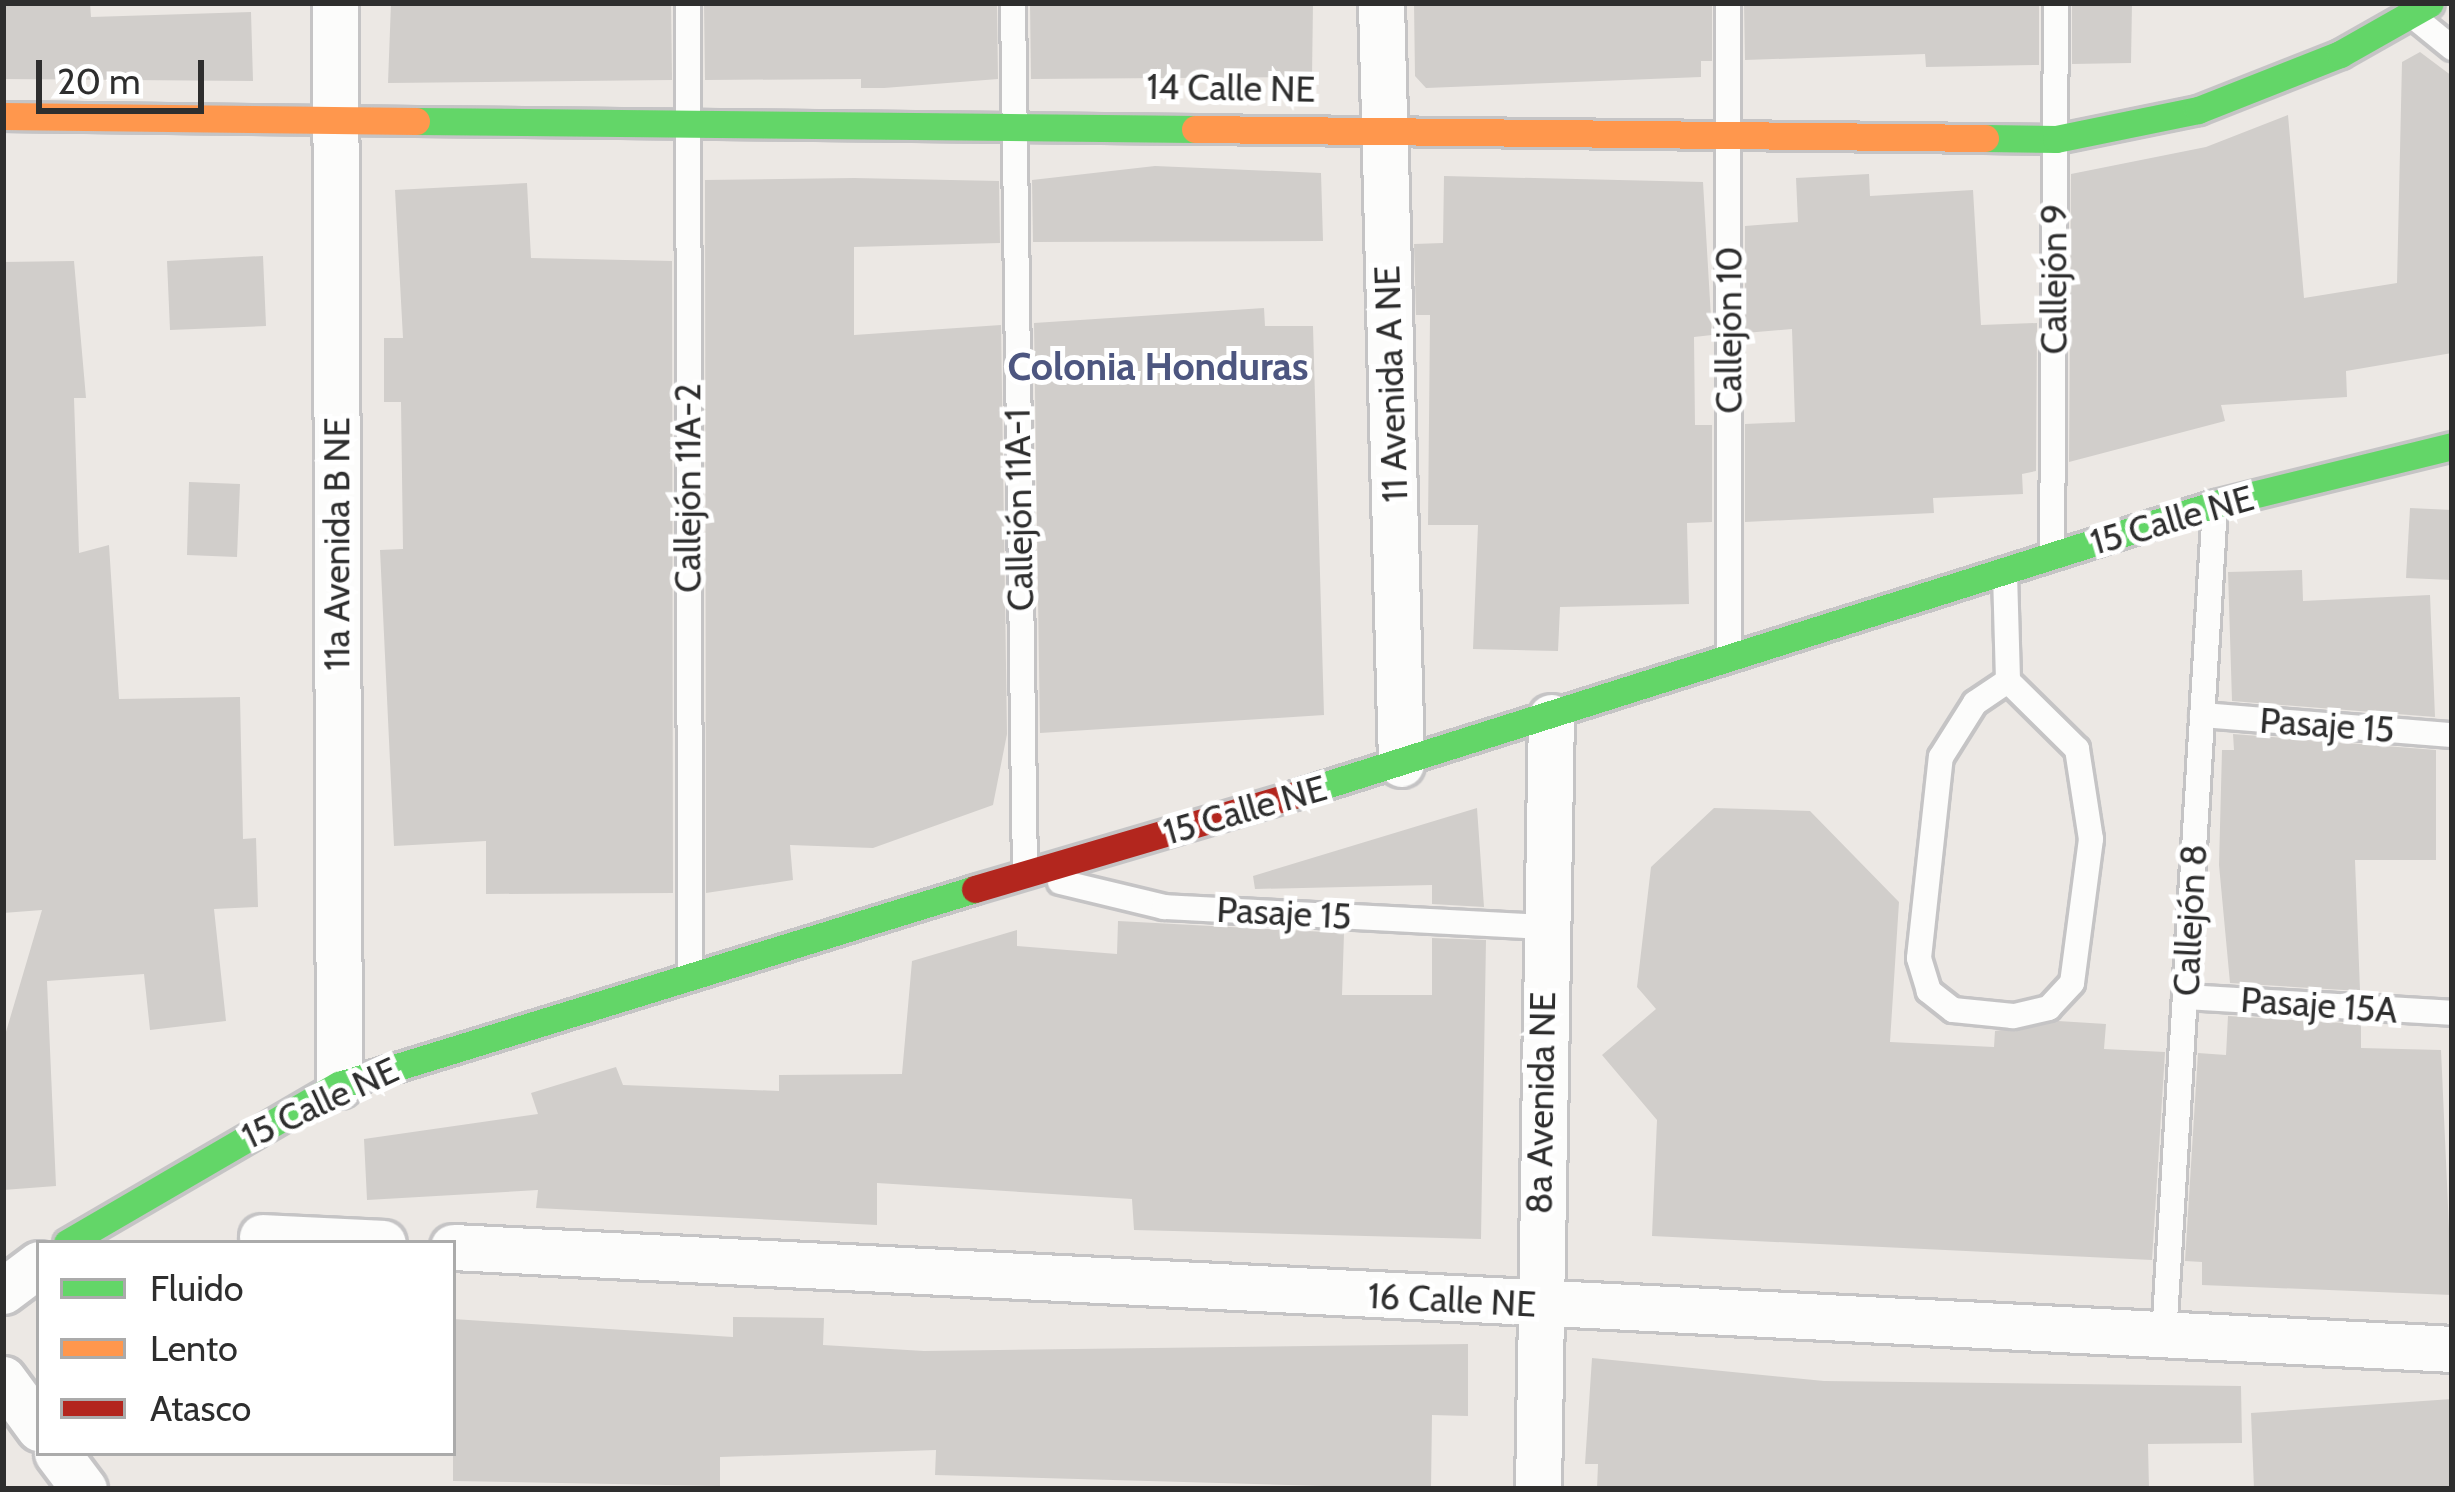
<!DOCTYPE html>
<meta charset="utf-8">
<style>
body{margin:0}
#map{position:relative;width:2455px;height:1492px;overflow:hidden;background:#ece8e4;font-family:Cabin,sans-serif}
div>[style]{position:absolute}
.building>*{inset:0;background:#d1cecb}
.roads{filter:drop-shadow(3px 0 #c5c4c5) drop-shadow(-3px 0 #c5c4c5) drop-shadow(0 3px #c5c4c5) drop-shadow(0 -3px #c5c4c5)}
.lane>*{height:24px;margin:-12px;padding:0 12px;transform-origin:12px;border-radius:12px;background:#fcfcfb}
.street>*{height:45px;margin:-22.5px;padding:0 22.5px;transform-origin:22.5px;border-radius:22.5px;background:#fcfcfb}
.fast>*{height:27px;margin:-13.5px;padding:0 13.5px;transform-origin:13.5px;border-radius:13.5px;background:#63d668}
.slow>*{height:27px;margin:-13.5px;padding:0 13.5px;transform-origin:13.5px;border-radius:13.5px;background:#ff974d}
.jam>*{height:27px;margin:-13.5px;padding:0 13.5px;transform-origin:13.5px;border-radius:13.5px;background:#b3261e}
span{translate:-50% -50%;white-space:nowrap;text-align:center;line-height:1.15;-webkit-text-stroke:10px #fff;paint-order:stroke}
.street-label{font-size:36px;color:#2e2e2e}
.neighbourhood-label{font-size:39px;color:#4d5680;font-weight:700}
.frame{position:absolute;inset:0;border:6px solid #2e2e2e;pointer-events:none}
.legend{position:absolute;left:36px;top:1240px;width:420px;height:216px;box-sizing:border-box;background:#fff;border:3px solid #ababab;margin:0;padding:15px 21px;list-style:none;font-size:36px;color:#2e2e2e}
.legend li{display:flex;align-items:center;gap:24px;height:60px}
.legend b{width:60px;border:3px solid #ababab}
.scale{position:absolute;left:36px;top:60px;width:168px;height:54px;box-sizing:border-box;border:6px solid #2e2e2e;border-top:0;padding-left:15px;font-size:36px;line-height:42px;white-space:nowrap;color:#2e2e2e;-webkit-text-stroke:9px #fff;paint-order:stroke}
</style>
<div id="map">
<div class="building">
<div style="clip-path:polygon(3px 3px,90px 3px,91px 17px,251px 12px,253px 81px,3px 79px)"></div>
<div style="clip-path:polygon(391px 3px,671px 3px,672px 80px,388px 83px)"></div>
<div style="clip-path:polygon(704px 3px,997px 3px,998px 79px,884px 88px,861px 88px,861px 79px,705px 80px)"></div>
<div style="clip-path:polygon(1030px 3px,1313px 3px,1312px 77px,1031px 79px)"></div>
<div style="clip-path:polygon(1414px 3px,1712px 3px,1712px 61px,1701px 61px,1701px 77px,1426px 88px,1415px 76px)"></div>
<div style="clip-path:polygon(1744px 3px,2039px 3px,2039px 65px,1926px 67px,1925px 54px,1745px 60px)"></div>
<div style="clip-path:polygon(2072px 3px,2132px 3px,2131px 63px,2072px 64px)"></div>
<div style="clip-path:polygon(2420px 52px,2452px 76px,2452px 353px,2346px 371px,2347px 397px,2221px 405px,2225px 421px,2069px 462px,2071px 174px,2206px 147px,2288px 115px,2304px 298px,2397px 283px,2402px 62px)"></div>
<div style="clip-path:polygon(1155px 166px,1321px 173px,1323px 241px,1033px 242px,1032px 180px)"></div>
<div style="clip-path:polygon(1869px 174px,1870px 196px,1973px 190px,1981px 325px,2037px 323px,2036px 471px,2022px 474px,2023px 494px,1933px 498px,1934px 513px,1745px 522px,1745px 424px,1795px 422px,1792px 329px,1745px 333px,1745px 226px,1798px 222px,1796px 178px)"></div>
<div style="clip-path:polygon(1444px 176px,1703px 182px,1712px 335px,1694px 337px,1695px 425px,1712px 425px,1712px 522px,1687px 523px,1689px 604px,1560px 607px,1558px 651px,1473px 649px,1478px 525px,1428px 525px,1430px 315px,1416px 315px,1414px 244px,1443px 243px)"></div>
<div style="clip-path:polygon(854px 178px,999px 181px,1000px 243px,854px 247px,854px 335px,1001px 325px,1007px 734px,993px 805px,873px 848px,790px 845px,793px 880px,706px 893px,705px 180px)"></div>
<div style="clip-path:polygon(527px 183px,531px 258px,672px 261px,673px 893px,486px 894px,486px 841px,394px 846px,380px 550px,403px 549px,401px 402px,384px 402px,384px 338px,403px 338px,395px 190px)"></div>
<div style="clip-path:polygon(263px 256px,266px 326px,170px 330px,167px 261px)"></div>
<div style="clip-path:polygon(74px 261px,86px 398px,74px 398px,79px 553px,109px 545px,119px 699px,240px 697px,243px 839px,256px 838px,258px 907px,214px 909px,226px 1021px,150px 1030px,144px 974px,47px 981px,56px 1186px,3px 1190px,3px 1042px,42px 910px,3px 913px,3px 262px)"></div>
<div style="clip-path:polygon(1264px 308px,1265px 326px,1313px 326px,1324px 715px,1040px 733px,1034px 323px)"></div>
<div style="clip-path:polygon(189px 482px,240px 484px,237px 557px,187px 555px)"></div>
<div style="clip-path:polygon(2410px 508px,2452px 510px,2452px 580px,2406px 578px)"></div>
<div style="clip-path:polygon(2302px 570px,2303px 601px,2430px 595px,2435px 717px,2232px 701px,2228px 572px)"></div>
<div style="clip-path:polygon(2233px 734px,2436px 750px,2436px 860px,2355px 860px,2360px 991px,2230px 983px,2219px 865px,2222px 750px,2234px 750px)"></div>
<div style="clip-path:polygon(1477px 808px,1484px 907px,1432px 904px,1432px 885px,1255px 889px,1253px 876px)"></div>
<div style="clip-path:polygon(1714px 808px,1810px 811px,1899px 902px,1890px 1042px,1994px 1047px,1995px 1031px,2058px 1021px,2106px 1024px,2104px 1049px,2165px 1052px,2152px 1260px,1652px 1236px,1657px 1120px,1602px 1055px,1656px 1009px,1637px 987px,1651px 867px)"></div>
<div style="clip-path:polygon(1118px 921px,1344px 933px,1342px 995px,1432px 995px,1432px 938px,1486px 940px,1481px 1239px,1134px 1230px,1132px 1199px,877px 1183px,877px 1225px,536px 1208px,538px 1190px,367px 1200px,364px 1139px,538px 1114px,531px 1093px,616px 1067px,623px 1085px,779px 1091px,779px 1075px,902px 1074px,912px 961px,1017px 930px,1017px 946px,1117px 954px)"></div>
<div style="clip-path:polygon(2228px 1016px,2361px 1024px,2361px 1048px,2441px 1050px,2452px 1295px,2202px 1285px,2202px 1262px,2185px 1261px,2198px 1053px,2226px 1055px)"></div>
<div style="clip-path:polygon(733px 1317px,824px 1318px,823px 1345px,924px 1351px,1468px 1344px,1468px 1416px,1432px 1415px,1431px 1489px,935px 1475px,936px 1450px,720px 1457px,720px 1486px,453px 1481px,453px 1319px,733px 1337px)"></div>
<div style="clip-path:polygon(1592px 1358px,1824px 1381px,2241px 1386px,2242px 1443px,2148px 1444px,2149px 1489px,1597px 1489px,1598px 1464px,1585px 1464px)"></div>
<div style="clip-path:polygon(2452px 1399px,2452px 1489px,2254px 1489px,2251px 1413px)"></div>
</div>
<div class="roads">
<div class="lane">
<div style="left:688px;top:3px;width:967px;rotate:89.88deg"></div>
<div style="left:1013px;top:3px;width:865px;rotate:89.21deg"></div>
<div style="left:1728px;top:3px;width:652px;rotate:89.91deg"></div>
<div style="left:2414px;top:17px;width:49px;rotate:39.2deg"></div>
<div style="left:2052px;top:553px;width:550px;rotate:-89.58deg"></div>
<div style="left:2005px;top:573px;width:108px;rotate:88.4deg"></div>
<div style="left:2008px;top:681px;width:97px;rotate:44.6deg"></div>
<div style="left:2077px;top:749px;width:91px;rotate:81.2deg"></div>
<div style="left:2091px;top:839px;width:145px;rotate:97.5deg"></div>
<div style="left:2072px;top:983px;width:34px;rotate:133deg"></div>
<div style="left:2049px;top:1008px;width:37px;rotate:167deg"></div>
<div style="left:2013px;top:1016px;width:60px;rotate:-174.3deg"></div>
<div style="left:1953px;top:1010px;width:31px;rotate:-142deg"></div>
<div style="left:1929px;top:991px;width:34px;rotate:-107deg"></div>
<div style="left:1919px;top:958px;width:202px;rotate:-83.8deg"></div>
<div style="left:1941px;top:757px;width:64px;rotate:-57.8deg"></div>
<div style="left:1975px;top:703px;width:40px;rotate:-34deg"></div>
<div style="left:2202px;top:715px;width:251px;rotate:4.6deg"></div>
<div style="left:1060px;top:882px;width:107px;rotate:13.5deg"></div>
<div style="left:1164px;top:907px;width:383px;rotate:3deg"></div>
<div style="left:2185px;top:997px;width:267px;rotate:3.4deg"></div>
<div style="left:2164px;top:1336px;width:832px;rotate:-86.48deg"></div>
</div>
<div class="street">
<div style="left:335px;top:3px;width:1082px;rotate:89.79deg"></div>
<div style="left:1381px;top:3px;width:761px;rotate:88.49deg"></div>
<div style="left:262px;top:1237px;width:121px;rotate:2.8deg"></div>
<div style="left:453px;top:1247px;width:2002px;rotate:2.92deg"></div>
<div style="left:3px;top:1291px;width:45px;rotate:-36.9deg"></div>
<div style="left:3px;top:1379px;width:61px;rotate:53.7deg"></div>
<div style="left:57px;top:1453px;width:45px;rotate:53.1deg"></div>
<div style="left:1538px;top:1489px;width:772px;rotate:-89.04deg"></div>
</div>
<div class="fast">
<div style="left:416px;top:121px;width:779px;rotate:0.59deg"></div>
<div style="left:1985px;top:138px;width:71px;rotate:0.8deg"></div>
<div style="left:2056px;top:139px;width:145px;rotate:-11.5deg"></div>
<div style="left:2198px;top:110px;width:153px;rotate:-21.5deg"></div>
<div style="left:2340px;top:54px;width:103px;rotate:-29.5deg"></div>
<div style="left:1294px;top:795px;width:967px;rotate:-17.52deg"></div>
<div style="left:2216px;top:504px;width:243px;rotate:-13.8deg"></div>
<div style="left:67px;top:1243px;width:315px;rotate:-30.2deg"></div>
<div style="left:339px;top:1085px;width:666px;rotate:-17.13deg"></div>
</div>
<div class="slow">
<div style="left:3px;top:116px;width:413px;rotate:0.7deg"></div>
<div style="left:1195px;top:129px;width:790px;rotate:0.65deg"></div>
</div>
<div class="jam">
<div style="left:975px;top:889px;width:333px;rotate:-16.4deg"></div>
</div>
</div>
<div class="street-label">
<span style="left:1231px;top:88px;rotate:1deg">14 Calle NE</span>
<span style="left:2054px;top:279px;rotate:-90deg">Callejón 9</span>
<span style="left:1729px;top:330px;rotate:-90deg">Callejón 10</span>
<span style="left:1391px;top:384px;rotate:-92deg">11 Avenida A NE</span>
<span style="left:688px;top:488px;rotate:-90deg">Callejón 11A-2</span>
<span style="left:1019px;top:510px;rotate:-91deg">Callejón 11A-1</span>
<span style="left:2172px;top:520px;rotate:-16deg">15 Calle NE</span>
<span style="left:337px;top:544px;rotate:-90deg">11a Avenida B NE</span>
<span style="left:2327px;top:725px;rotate:4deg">Pasaje 15</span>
<span style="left:1245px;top:810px;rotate:-16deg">15 Calle NE</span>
<span style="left:1284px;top:913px;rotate:3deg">Pasaje 15</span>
<span style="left:2190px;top:920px;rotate:-87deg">Callejón 8</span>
<span style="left:2319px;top:1005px;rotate:4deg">Pasaje 15A</span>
<span style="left:320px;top:1103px;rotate:-25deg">15 Calle NE</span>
<span style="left:1541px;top:1103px;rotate:-89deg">8a Avenida NE</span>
<span style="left:1452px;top:1300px;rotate:3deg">16 Calle NE</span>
</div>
<div class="neighbourhood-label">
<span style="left:1158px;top:366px">Colonia Honduras</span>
</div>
<div class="frame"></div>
<ul class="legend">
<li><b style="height:15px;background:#63d668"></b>Fluido</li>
<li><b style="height:15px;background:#ff974d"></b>Lento</li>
<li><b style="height:15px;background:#b3261e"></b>Atasco</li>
</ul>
<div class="scale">20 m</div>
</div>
